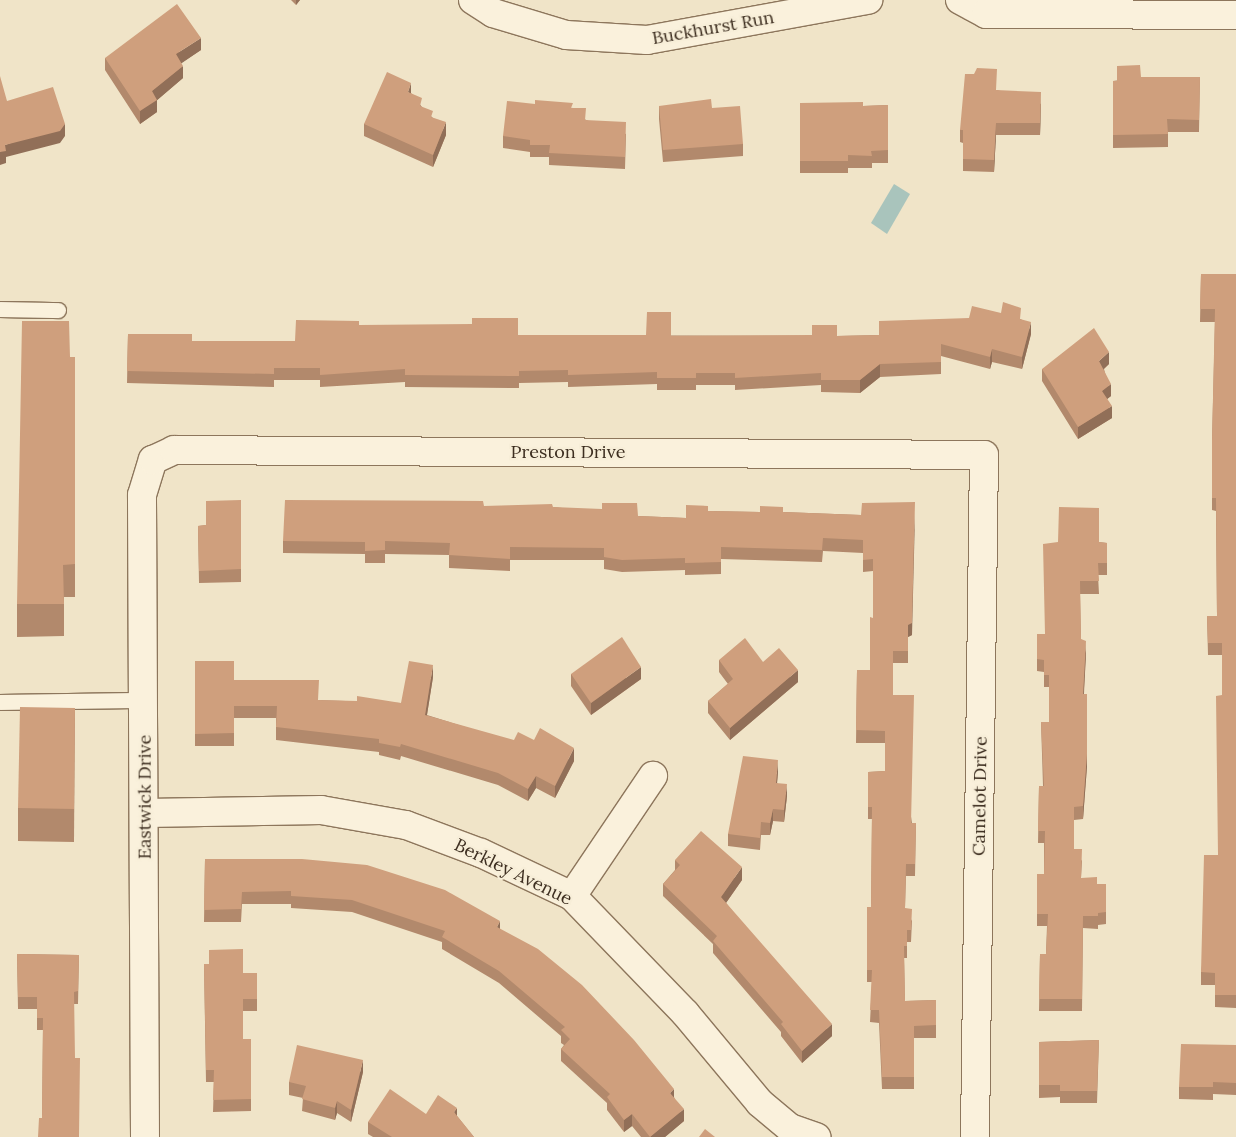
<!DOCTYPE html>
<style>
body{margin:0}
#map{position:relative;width:1236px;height:1137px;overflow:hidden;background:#f0e4c8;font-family:Lora,serif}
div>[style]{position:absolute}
.water>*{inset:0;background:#a9c4bc}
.roads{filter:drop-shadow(1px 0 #8d765c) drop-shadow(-1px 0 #8d765c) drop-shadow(0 1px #8d765c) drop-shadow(0 -1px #8d765c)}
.lane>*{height:15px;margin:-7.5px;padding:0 7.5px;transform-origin:7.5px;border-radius:7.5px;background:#faf1dc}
.street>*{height:28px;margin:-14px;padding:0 14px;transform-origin:14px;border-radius:14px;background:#faf1dc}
.wall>*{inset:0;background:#b2896c}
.shaded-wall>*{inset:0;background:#916f58}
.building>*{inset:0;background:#cf9f7d}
span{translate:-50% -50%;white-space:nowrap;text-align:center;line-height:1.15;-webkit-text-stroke:4.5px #f7eed8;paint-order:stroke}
.street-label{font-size:18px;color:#3d2e20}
</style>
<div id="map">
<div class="water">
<div style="clip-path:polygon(894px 184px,910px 194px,887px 234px,871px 223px)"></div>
</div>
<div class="roads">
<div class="lane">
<div style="left:0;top:309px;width:58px;rotate:1deg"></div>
<div style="left:0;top:702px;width:145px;rotate:-0.8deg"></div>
</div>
<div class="street">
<div style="left:473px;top:0;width:24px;rotate:33deg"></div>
<div style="left:493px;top:13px;width:76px;rotate:16.8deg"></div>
<div style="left:566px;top:35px;width:81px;rotate:3.5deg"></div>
<div style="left:647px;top:40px;width:225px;rotate:-10.3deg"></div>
<div style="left:960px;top:0;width:30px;rotate:28deg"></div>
<div style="left:986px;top:14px;width:250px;rotate:0.2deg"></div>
<div style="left:146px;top:813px;width:175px;rotate:-1deg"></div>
<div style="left:321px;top:810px;width:86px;rotate:10deg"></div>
<div style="left:406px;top:825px;width:80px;rotate:20.5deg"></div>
<div style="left:481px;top:853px;width:101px;rotate:25.3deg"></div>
<div style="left:572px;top:896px;width:163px;rotate:46deg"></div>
<div style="left:685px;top:1013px;width:117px;rotate:50.2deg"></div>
<div style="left:760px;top:1103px;width:39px;rotate:40deg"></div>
<div style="left:790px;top:1128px;width:28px;rotate:19deg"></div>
<div style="left:572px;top:896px;width:145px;rotate:-56deg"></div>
<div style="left:145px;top:1137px;width:642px;rotate:-90.27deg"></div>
<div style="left:142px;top:495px;width:37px;rotate:-73deg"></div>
<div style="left:153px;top:460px;width:23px;rotate:-25deg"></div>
<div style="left:174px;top:450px;width:810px;rotate:0.35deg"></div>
<div style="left:984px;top:455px;width:682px;rotate:90.76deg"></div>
</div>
</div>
<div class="wall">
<div style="clip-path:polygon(291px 0,300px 0,296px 5px)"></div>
<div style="clip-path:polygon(201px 50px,181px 63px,183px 78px,157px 100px,157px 112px,140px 124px,105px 70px,105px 58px)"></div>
<div style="clip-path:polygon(1141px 77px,1200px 77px,1199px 132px,1168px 132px,1168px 147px,1113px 148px,1113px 81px)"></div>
<div style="clip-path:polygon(997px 90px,1041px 104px,1040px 135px,996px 135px,994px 172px,963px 171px,963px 143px,960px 142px,960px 130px)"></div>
<div style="clip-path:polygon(411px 93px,422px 107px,433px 118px,446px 135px,433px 167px,364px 136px,364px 124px)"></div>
<div style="clip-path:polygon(800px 103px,863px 106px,888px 105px,888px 163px,872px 163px,872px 168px,848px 168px,848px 173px,800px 173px)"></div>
<div style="clip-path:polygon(535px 104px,573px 108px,586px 120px,626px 134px,625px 169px,549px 165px,549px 157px,530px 157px,530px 152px,503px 148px,503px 136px)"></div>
<div style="clip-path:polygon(659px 106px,712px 108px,743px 144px,743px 156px,663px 162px,659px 119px)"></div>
<div style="clip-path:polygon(1201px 274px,1236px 274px,1236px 1008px,1215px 1007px,1215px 985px,1201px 985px,1201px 972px,1218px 855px,1222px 695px,1222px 655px,1208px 655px,1207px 616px,1217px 616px,1216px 511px,1212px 510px,1212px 441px,1215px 322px,1200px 322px)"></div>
<div style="clip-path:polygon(1021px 319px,1031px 334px,1022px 369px,992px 362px,990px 369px,941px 356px,941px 374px,880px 377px,860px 393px,821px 392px,821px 385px,735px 390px,735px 385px,696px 385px,696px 390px,657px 390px,657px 384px,568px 387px,568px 382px,519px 383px,519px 388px,405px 387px,405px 382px,320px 387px,320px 380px,274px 380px,274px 387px,127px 383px,128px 334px,192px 341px,295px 341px,359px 325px,518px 335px,837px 336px,879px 335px)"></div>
<div style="clip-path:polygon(70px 357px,75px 357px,75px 597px,64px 597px,64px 636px,17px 637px,17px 604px)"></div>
<div style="clip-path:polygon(1109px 364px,1104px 369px,1111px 396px,1107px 399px,1112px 418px,1078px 439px,1042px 381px,1042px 369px)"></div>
<div style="clip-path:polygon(241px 500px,241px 582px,199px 583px,198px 526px,206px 525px)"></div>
<div style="clip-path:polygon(484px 506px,553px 507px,638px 516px,686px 518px,708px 511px,760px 512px,783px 512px,861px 515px,912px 635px,908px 637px,908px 663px,893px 663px,893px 695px,912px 823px,916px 823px,915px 876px,906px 876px,905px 908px,912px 921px,911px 942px,907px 942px,907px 958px,904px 958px,905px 1001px,936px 1000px,936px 1038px,914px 1038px,914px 1089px,882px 1089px,879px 1023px,870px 1022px,872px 982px,867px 982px,867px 907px,871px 907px,872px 819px,868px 819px,868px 772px,885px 771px,885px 743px,856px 743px,857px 670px,870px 670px,873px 618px,873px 571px,863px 572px,863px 553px,823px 551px,822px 562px,721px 559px,721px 574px,685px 575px,685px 570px,622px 572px,604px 569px,604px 560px,510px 560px,510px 571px,449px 568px,449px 555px,385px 554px,385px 563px,365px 563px,365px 554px,283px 553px,283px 541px)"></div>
<div style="clip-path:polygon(1099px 542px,1107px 543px,1107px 575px,1098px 575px,1099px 594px,1080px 594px,1081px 639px,1086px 653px,1084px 694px,1087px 694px,1087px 766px,1083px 819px,1074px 820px,1074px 849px,1082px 861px,1081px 878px,1097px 884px,1106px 884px,1106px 924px,1098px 925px,1098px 929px,1083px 928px,1082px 1011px,1039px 1011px,1040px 954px,1046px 954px,1047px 926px,1037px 926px,1037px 874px,1044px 874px,1044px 843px,1038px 843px,1039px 786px,1043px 786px,1041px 722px,1049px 722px,1049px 687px,1044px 687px,1044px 672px,1037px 671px,1037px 634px,1045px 634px)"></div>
<div style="clip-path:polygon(719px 660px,763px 662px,798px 682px,730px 740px,708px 713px,708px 701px,728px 684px,719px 672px)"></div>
<div style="clip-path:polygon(195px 661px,234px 680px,318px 700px,401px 703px,433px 677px,427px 715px,574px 761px,555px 798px,536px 788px,528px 801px,498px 785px,401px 756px,400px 760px,379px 755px,379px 752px,276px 740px,276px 718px,234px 718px,234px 746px,195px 746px)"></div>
<div style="clip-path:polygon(571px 674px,641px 679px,591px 715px,571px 686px)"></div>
<div style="clip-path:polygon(75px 708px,74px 842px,18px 841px,18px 808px)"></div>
<div style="clip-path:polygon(778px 772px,777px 783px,787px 796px,784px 822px,773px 821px,770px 835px,761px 835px,760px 850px,728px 846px,728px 834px)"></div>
<div style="clip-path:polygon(205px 859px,500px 929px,674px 1097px,684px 1121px,665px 1137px,641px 1137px,632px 1126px,624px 1132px,607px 1110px,607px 1103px,561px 1061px,561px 1049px,564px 1045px,561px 1043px,561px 1036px,499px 983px,442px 949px,442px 942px,352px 912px,291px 908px,291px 904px,242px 904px,241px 922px,204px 922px)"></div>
<div style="clip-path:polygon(675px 860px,742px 880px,726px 903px,832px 1036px,802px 1063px,781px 1036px,781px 1032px,713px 953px,713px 944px,663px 896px,663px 884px,675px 870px)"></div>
<div style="clip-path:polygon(17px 954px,79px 955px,78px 1004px,74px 1004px,42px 1118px,43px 1030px,37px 1030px,37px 1009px,18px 1009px)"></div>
<div style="clip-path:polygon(204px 964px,243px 973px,257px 973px,257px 1011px,243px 1011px,243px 1039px,251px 1039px,251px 1111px,213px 1112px,214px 1082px,206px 1082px)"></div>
<div style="clip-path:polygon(1099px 1040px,1097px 1103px,1060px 1103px,1060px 1097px,1039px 1098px,1039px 1042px)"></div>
<div style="clip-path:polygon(1236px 1045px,1236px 1095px,1213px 1094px,1213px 1100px,1179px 1099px,1179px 1087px)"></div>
<div style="clip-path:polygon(363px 1072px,351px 1122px,337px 1113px,335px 1120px,302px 1111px,303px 1098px,289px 1095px,289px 1082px)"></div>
<div style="clip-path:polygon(426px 1114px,457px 1116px,474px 1137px,373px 1137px,368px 1134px,368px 1122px)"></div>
</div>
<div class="shaded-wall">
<div style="clip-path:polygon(296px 0,300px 0,296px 5px)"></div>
<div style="clip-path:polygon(201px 38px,201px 50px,176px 67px,176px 54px)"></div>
<div style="clip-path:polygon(183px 66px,183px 78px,155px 102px,157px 100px,157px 112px,140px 124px,140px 111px,152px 91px)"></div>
<div style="clip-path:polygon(411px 83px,411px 95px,408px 92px)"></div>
<div style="clip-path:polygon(1041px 92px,1041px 104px,1040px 135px,1040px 123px)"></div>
<div style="clip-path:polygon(446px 122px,446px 135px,433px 167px,433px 155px)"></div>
<div style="clip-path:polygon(996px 123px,996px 135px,994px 172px,994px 160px)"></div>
<div style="clip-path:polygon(65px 124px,65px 136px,60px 143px,6px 157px,6px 163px,0 165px,0 152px,5px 145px)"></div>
<div style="clip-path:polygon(1031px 322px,1031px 334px,1022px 369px,1022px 357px)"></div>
<div style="clip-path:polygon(992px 349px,992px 362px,990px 369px,990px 357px)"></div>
<div style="clip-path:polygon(1109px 352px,1109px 364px,1099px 373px,1099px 361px)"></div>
<div style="clip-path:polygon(880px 364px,880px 377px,860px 393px,860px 380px)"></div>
<div style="clip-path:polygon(1111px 384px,1111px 396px,1102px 403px,1102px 391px)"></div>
<div style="clip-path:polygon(1112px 406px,1112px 418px,1078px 439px,1078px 427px)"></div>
<div style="clip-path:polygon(915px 514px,912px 635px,908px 637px,908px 625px)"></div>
<div style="clip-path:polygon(1086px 641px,1086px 653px,1083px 706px,1083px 694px)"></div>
<div style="clip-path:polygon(433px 665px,433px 677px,425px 727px,425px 715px)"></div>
<div style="clip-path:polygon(641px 667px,641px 679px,591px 715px,591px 703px)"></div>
<div style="clip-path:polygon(798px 670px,798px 682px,730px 740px,730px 728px)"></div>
<div style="clip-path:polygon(574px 748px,574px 761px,555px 798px,555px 786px)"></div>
<div style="clip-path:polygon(1087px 754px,1087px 766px,1083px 819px,1083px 806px)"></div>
<div style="clip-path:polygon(778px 760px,778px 772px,776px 795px,776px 783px)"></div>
<div style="clip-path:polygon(536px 776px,536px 788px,528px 801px,528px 789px)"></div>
<div style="clip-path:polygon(787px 784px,787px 796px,784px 822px,784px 810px)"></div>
<div style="clip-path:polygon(773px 809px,773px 821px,770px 835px,770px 823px)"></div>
<div style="clip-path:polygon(742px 867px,742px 880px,721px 910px,721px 897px)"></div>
<div style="clip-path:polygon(500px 921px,500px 934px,497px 927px)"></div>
<div style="clip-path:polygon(832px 1024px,832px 1036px,802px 1063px,802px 1051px)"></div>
<div style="clip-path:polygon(363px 1060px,363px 1072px,351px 1122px,351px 1110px)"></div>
<div style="clip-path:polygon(674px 1089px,674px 1101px,670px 1093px)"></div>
<div style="clip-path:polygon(337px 1101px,337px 1113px,335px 1120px,335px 1108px)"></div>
<div style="clip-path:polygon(457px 1108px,457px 1120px,454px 1112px)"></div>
<div style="clip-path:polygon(684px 1109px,684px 1121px,665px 1137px,650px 1137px)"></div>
<div style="clip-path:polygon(632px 1114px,632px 1126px,624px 1132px,624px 1120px)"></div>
</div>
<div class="building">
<div style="clip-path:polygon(177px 4px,201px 38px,176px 54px,183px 66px,152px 91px,157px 100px,140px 111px,105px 58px)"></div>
<div style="clip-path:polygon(1140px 65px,1141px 77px,1200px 77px,1199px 120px,1167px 119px,1168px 134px,1113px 135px,1113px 81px,1117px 81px,1117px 66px)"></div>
<div style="clip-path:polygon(977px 68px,997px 69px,996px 90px,1041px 92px,1040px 123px,996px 123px,994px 160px,963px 159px,963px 130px,960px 130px,965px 74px,974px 74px)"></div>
<div style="clip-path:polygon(387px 72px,411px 83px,408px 92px,422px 98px,420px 106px,433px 111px,431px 117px,446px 122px,433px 155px,364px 124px)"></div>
<div style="clip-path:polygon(0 76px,7px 101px,53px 87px,65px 124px,60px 131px,5px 145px,6px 151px,0 152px)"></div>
<div style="clip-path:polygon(711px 99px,712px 108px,740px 106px,743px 144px,663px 150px,659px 106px)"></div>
<div style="clip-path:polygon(535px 100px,573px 103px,571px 108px,586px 108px,585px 120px,626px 122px,625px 157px,549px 153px,550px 145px,530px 145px,530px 140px,503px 136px,507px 101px,535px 104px)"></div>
<div style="clip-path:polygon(863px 102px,863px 106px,888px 105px,888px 150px,871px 151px,872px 156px,848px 155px,848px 161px,800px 161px,800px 103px)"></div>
<div style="clip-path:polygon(1201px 274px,1236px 274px,1236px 995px,1215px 995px,1215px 973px,1201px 972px,1204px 855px,1218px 855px,1216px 696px,1222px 695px,1222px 643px,1208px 643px,1207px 616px,1217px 616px,1216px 498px,1212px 498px,1212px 441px,1215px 309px,1200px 309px)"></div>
<div style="clip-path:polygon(1003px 302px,1021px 308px,1020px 319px,1031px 322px,1022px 357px,992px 349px,990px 357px,941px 344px,941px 362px,880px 364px,860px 380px,821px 380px,821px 373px,735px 378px,735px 373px,696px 373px,696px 378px,657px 378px,657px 372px,568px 375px,568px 370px,519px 371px,519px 376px,405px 375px,405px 369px,320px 375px,320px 368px,274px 368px,274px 374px,127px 371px,128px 334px,192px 334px,192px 341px,295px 341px,296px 320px,359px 321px,359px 325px,472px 324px,472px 318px,518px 318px,518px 335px,646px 335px,647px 312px,671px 312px,671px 336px,812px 335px,812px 325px,837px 325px,837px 336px,879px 335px,879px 321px,969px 318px,972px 306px,1001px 313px)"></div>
<div style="clip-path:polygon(22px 321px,69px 321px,70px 357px,75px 357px,75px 564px,63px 565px,64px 604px,17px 604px)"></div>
<div style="clip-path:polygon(1094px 328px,1109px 352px,1099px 361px,1111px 384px,1102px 391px,1112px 406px,1078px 427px,1042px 369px)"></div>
<div style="clip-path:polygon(241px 500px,241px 569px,199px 571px,198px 526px,206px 525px,206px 501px)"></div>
<div style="clip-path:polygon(285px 500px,483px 501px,484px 506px,552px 504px,553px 507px,602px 509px,602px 503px,637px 503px,638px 516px,686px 518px,686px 505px,708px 506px,708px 511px,760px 512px,760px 506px,783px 507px,783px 512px,861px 515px,862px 503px,915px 502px,912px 623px,908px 625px,908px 651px,893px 651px,893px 695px,914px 695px,911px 823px,916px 823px,915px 864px,906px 864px,905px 908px,912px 909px,911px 930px,907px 930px,907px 946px,904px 946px,905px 1001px,936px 1000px,936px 1025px,914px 1026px,914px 1077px,882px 1077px,879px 1010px,870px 1010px,872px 970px,867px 970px,867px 907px,871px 907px,872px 807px,868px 807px,868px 772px,885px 771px,885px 731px,856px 730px,857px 670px,870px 670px,870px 617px,873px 618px,873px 559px,863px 560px,863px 540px,823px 538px,822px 550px,721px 547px,721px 562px,685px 563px,685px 558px,622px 560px,604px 557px,604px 548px,510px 547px,510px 559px,449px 555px,450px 543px,385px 541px,385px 550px,365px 551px,365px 542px,283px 541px)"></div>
<div style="clip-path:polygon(1059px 507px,1099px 508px,1099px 542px,1107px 543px,1107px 563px,1098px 563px,1099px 581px,1080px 581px,1081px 639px,1086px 641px,1083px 694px,1087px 694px,1087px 754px,1083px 806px,1074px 807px,1074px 849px,1082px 849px,1081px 878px,1097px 877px,1097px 884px,1106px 884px,1106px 912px,1098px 913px,1098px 916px,1083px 916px,1082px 999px,1039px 999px,1040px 954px,1046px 954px,1048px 914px,1037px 914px,1037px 874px,1044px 874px,1045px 831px,1038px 831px,1039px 786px,1044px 786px,1041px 722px,1049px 722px,1049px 675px,1044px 675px,1044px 660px,1037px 659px,1037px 634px,1045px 634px,1043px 544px,1058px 542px)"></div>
<div style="clip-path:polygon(622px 637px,641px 667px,591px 703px,571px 674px)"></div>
<div style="clip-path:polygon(745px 638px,763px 662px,779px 648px,798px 670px,730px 728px,708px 701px,733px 679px,719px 660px)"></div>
<div style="clip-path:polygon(195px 661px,234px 661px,234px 680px,319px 680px,318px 700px,357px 701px,357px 696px,401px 703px,409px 661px,433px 665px,425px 715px,514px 740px,518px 732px,534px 740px,540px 728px,574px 748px,555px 786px,536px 776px,528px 789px,498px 773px,401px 744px,400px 747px,379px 743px,379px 739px,276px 727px,277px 706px,234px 706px,234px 733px,195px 734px)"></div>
<div style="clip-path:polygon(20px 707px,75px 708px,74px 809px,18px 808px)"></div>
<div style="clip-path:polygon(743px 756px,778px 760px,776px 783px,787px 784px,784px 810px,773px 809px,770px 823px,761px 822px,760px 838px,728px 834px)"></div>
<div style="clip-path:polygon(701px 831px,742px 867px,721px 897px,832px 1024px,802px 1051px,781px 1024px,783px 1022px,713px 941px,717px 936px,663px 884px,680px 865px,675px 860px)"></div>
<div style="clip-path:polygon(205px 859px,302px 859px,367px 865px,445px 890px,500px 921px,497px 927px,538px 949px,582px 985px,634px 1040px,674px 1089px,670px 1093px,684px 1109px,650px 1137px,632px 1114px,624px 1120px,607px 1097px,610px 1094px,561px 1049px,570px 1039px,561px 1030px,565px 1027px,499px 971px,442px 937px,445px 931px,352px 900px,291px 896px,291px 891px,242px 892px,241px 909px,204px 910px)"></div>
<div style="clip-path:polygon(243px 949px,243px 973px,257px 973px,257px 999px,243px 999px,243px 1039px,251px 1039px,251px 1099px,213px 1100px,214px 1070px,206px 1070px,204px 964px,209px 964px,209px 950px)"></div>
<div style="clip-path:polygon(17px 954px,79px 955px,78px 991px,74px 992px,75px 1058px,80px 1058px,79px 1137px,38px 1137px,39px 1118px,42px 1118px,43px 1018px,37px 1018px,37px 997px,18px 997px)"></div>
<div style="clip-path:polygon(1099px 1040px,1097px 1091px,1060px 1091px,1060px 1085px,1039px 1085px,1039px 1042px)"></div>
<div style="clip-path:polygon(1181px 1044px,1236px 1045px,1236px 1083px,1213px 1082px,1213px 1087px,1179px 1087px)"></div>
<div style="clip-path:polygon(297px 1045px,363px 1060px,351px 1110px,337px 1101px,335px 1108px,302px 1099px,306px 1086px,289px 1082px)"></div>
<div style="clip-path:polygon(390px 1089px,426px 1114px,438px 1095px,457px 1108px,454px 1112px,474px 1137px,392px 1137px,368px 1122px)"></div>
<div style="clip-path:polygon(705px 1129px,715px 1137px,699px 1137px)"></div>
</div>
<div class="street-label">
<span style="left:713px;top:28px;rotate:-10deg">Buckhurst Run</span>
<span style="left:568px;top:452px">Preston Drive</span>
<span style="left:980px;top:796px;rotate:-89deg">Camelot Drive</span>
<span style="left:145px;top:797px;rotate:-90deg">Eastwick Drive</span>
<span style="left:513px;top:872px;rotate:26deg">Berkley Avenue</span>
</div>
</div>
